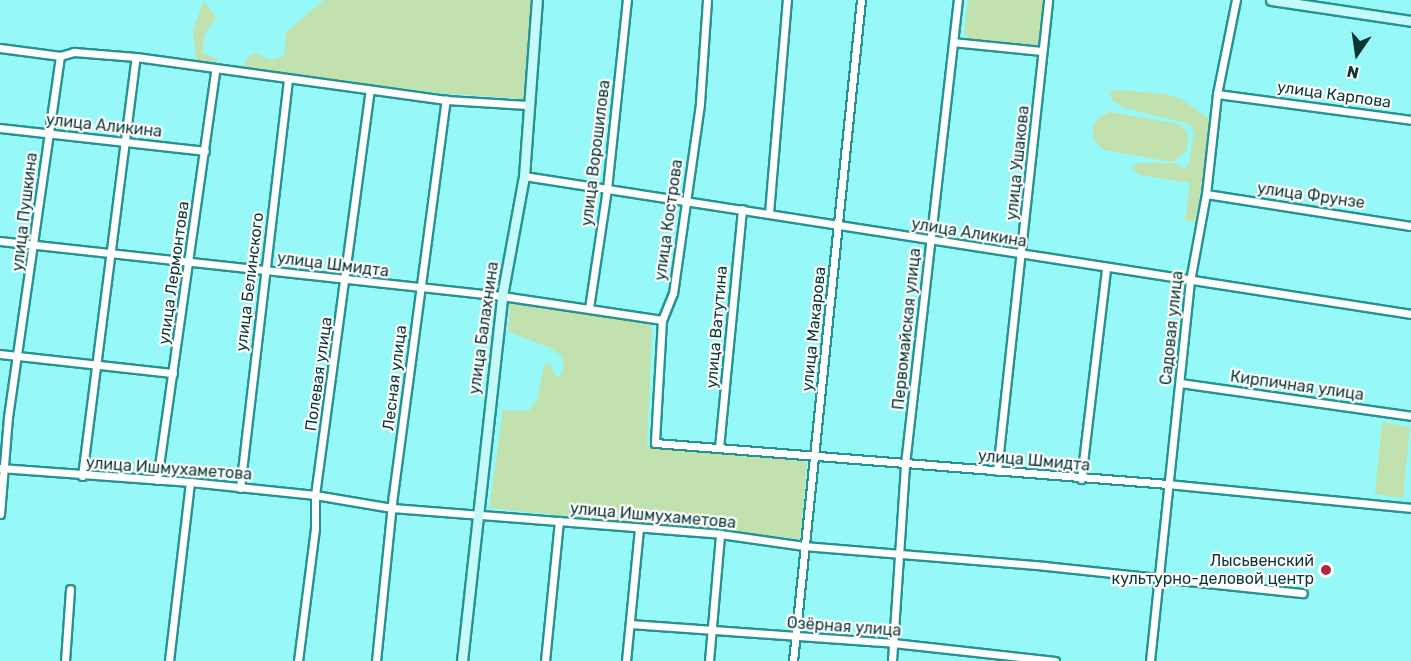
<!DOCTYPE html>
<meta charset="utf-8">
<style>
body{margin:0}
#map{position:relative;width:1411px;height:661px;overflow:hidden;background:#96f9f7;font-family:Rubik,sans-serif}
div>[style]{position:absolute}
.green>*{inset:0;background:#c1e1ae}
.roads{filter:drop-shadow(2px 0 #279391) drop-shadow(-2px 0 #279391) drop-shadow(0 2px #279391) drop-shadow(0 -2px #279391)}
.street>*{height:7px;margin:-3.5px;padding:0 3.5px;transform-origin:3.5px;border-radius:3.5px;background:#fff}
.secondary>*{height:9px;margin:-4.5px;padding:0 4.5px;transform-origin:4.5px;border-radius:4.5px;background:#c4fafa}
.dots>*{width:16px;height:16px;translate:-50% -50%;box-sizing:border-box;border:3px solid #fff;border-radius:50%}
span{translate:-50% -50%;white-space:nowrap;text-align:center;line-height:1.15;-webkit-text-stroke:4.5px #fff;paint-order:stroke}
.street-label{font-size:16px;color:#0a3736}
.poi-label{font-size:16px;color:#0a3736}
.right{translate:-100% -50%;text-align:right}
.north{position:absolute;left:1327px;top:24px;width:60px;height:60px;-webkit-text-stroke:4px #fff;paint-order:stroke;rotate:193deg;font-size:16px;font-weight:700;line-height:24px;text-align:center;color:#0a3736}
.north::after{content:'';display:block;margin:auto;width:21px;height:27px;background:#0a3736;clip-path:polygon(50% 0,100% 100%,50% 72%,0 100%)}
</style>
<div id="map">
<div class="green">
<div style="clip-path:polygon(324px 0,531px 0,523px 99px,440px 93px,243px 69px,246px 59px,255px 53px,270px 60px,284px 56px,286px 32px)"></div>
<div style="clip-path:polygon(968px 0,1044px 0,1037px 48px,972px 41px,964px 33px)"></div>
<div style="clip-path:polygon(204px 1px,216px 17px,204px 36px,203px 53px,218px 60px,212px 65px,196px 61px,193px 30px)"></div>
<div style="clip-path:polygon(1115px 90px,1166px 94px,1183px 100px,1208px 118px,1210px 126px,1196px 222px,1185px 220px,1190px 183px,1140px 175px,1132px 168px,1138px 163px,1176px 163px,1184px 169px,1189px 163px,1194px 133px,1190px 124px,1125px 108px,1112px 100px,1110px 92px)"></div>
<div style="clip-path:polygon(1111px 112px,1179px 124px,1188px 133px,1187px 151px,1172px 162px,1104px 150px,1094px 141px,1092px 128px,1099px 117px)"></div>
<div style="clip-path:polygon(516px 304px,649px 322px,652px 330px,647px 445px,800px 459px,807px 463px,800px 539px,489px 508px,503px 410px,528px 411px,537px 401px,544px 366px,549px 363px,556px 376px,560px 376px,563px 368px,562px 356px,551px 348px,508px 332px,510px 305px)"></div>
<div style="clip-path:polygon(1382px 422px,1410px 427px,1403px 498px,1375px 494px)"></div>
</div>
<div class="roads">
<div class="street">
<div style="left:707px;top:0;width:104px;rotate:93.9deg"></div>
<div style="left:700px;top:104px;width:191px;rotate:98.1deg"></div>
<div style="left:673px;top:293px;width:29px;rotate:112deg"></div>
<div style="left:662px;top:320px;width:123px;rotate:93.3deg"></div>
<div style="left:655px;top:443px;width:515px;rotate:4.57deg"></div>
<div style="left:1168px;top:484px;width:244px;rotate:5.6deg"></div>
<div style="left:953px;top:42px;width:88px;rotate:5.8deg"></div>
<div style="left:0;top:48px;width:61px;rotate:7.6deg"></div>
<div style="left:60px;top:56px;width:15px;rotate:-16deg"></div>
<div style="left:74px;top:52px;width:62px;rotate:4.6deg"></div>
<div style="left:136px;top:57px;width:313px;rotate:7.9deg"></div>
<div style="left:446px;top:100px;width:82px;rotate:3.5deg"></div>
<div style="left:1217px;top:94px;width:196px;rotate:7.6deg"></div>
<div style="left:0;top:128px;width:206px;rotate:6.4deg"></div>
<div style="left:524px;top:176px;width:898px;rotate:8.84deg"></div>
<div style="left:1206px;top:194px;width:207px;rotate:8.9deg"></div>
<div style="left:769px;top:213px;width:214px;rotate:-85.2deg"></div>
<div style="left:0;top:241px;width:505px;rotate:6.25deg"></div>
<div style="left:502px;top:296px;width:162px;rotate:8.5deg"></div>
<div style="left:589px;top:308px;width:120px;rotate:-81.4deg"></div>
<div style="left:607px;top:189px;width:190px;rotate:-84deg"></div>
<div style="left:0;top:354px;width:174px;rotate:6.3deg"></div>
<div style="left:1180px;top:383px;width:233px;rotate:8.1deg"></div>
<div style="left:719px;top:448px;width:240px;rotate:-84.5deg"></div>
<div style="left:0;top:468px;width:191px;rotate:4.2deg"></div>
<div style="left:190px;top:482px;width:126px;rotate:5.9deg"></div>
<div style="left:315px;top:495px;width:78px;rotate:9.6deg"></div>
<div style="left:392px;top:508px;width:329px;rotate:4.5deg"></div>
<div style="left:720px;top:534px;width:85px;rotate:8.1deg"></div>
<div style="left:804px;top:546px;width:242px;rotate:4.7deg"></div>
<div style="left:1045px;top:566px;width:259px;rotate:6deg"></div>
<div style="left:997px;top:471px;width:474px;rotate:-83.8deg"></div>
<div style="left:82px;top:476px;width:422px;rotate:-82.7deg"></div>
<div style="left:1081px;top:479px;width:211px;rotate:-83.2deg"></div>
<div style="left:157px;top:480px;width:414px;rotate:-81.9deg"></div>
<div style="left:240px;top:488px;width:412px;rotate:-83.3deg"></div>
<div style="left:0;top:514px;width:97px;rotate:-85.3deg"></div>
<div style="left:8px;top:417px;width:365px;rotate:-81.8deg"></div>
<div style="left:630px;top:624px;width:264px;rotate:4.1deg"></div>
<div style="left:893px;top:643px;width:163px;rotate:6.3deg"></div>
<div style="left:65px;top:661px;width:72px;rotate:-86deg"></div>
<div style="left:169px;top:661px;width:180px;rotate:-83.3deg"></div>
<div style="left:298px;top:661px;width:133px;rotate:-82.7deg"></div>
<div style="left:315px;top:529px;width:34px;rotate:-90deg"></div>
<div style="left:315px;top:495px;width:409px;rotate:-82.3deg"></div>
<div style="left:376px;top:661px;width:167px;rotate:-84.2deg"></div>
<div style="left:393px;top:495px;width:399px;rotate:-82.4deg"></div>
<div style="left:545px;top:661px;width:141px;rotate:-84.3deg"></div>
<div style="left:626px;top:661px;width:133px;rotate:-84.4deg"></div>
<div style="left:709px;top:661px;width:127px;rotate:-85deg"></div>
<div style="left:793px;top:661px;width:664px;rotate:-84.13deg"></div>
<div style="left:892px;top:661px;width:197px;rotate:-86.2deg"></div>
<div style="left:905px;top:464px;width:467px;rotate:-83.5deg"></div>
<div style="left:1150px;top:661px;width:382px;rotate:-84deg"></div>
<div style="left:1190px;top:281px;width:88px;rotate:-79.6deg"></div>
<div style="left:1206px;top:194px;width:101px;rotate:-83.7deg"></div>
<div style="left:1217px;top:94px;width:96px;rotate:-78.6deg"></div>
</div>
<div class="secondary">
<div style="left:1271px;top:0;width:142px;rotate:8.5deg"></div>
<div style="left:462px;top:661px;width:367px;rotate:-83.7deg"></div>
<div style="left:502px;top:296px;width:122px;rotate:-79.6deg"></div>
<div style="left:524px;top:176px;width:176px;rotate:-85.8deg"></div>
</div>
</div>
<div class="dots">
<div style="left:1326px;top:570px;background:#b52446"></div>
</div>
<div class="street-label">
<span style="left:1334px;top:95px;rotate:8deg">улица Карпова</span>
<span style="left:104px;top:126px;rotate:6deg">улица Аликина</span>
<span style="left:596px;top:153px;rotate:-83deg">улица Ворошилова</span>
<span style="left:1018px;top:163px;rotate:-84deg">улица Ушакова</span>
<span style="left:1311px;top:196px;rotate:8deg">улица Фрунзе</span>
<span style="left:25px;top:212px;rotate:-83deg">улица Пушкина</span>
<span style="left:669px;top:220px;rotate:-82deg">улица Кострова</span>
<span style="left:969px;top:233px;rotate:9deg">улица Аликина</span>
<span style="left:333px;top:265px;rotate:7deg">улица Шмидта</span>
<span style="left:174px;top:273px;rotate:-82deg">улица Лермонтова</span>
<span style="left:250px;top:282px;rotate:-83deg">улица Белинского</span>
<span style="left:717px;top:327px;rotate:-85deg">улица Ватутина</span>
<span style="left:484px;top:328px;rotate:-82deg">улица Балахнина</span>
<span style="left:1172px;top:328px;rotate:-84deg">Садовая улица</span>
<span style="left:814px;top:329px;rotate:-84deg">улица Макарова</span>
<span style="left:907px;top:329px;rotate:-84deg">Первомайская улица</span>
<span style="left:319px;top:374px;rotate:-82deg">Полевая улица</span>
<span style="left:395px;top:378px;rotate:-83deg">Лесная улица</span>
<span style="left:1297px;top:386px;rotate:8deg">Кирпичная улица</span>
<span style="left:1034px;top:461px;rotate:5deg">улица Шмидта</span>
<span style="left:169px;top:469px;rotate:4deg">улица Ишмухаметова</span>
<span style="left:653px;top:516px;rotate:5deg">улица Ишмухаметова</span>
<span style="left:844px;top:627px;rotate:4deg">Озёрная улица</span>
</div>
<div class="poi-label">
<span class="right" style="left:1314px;top:570px">Лысьвенский<br>культурно-деловой центр</span>
</div>
<div class="north">N</div>
</div>
